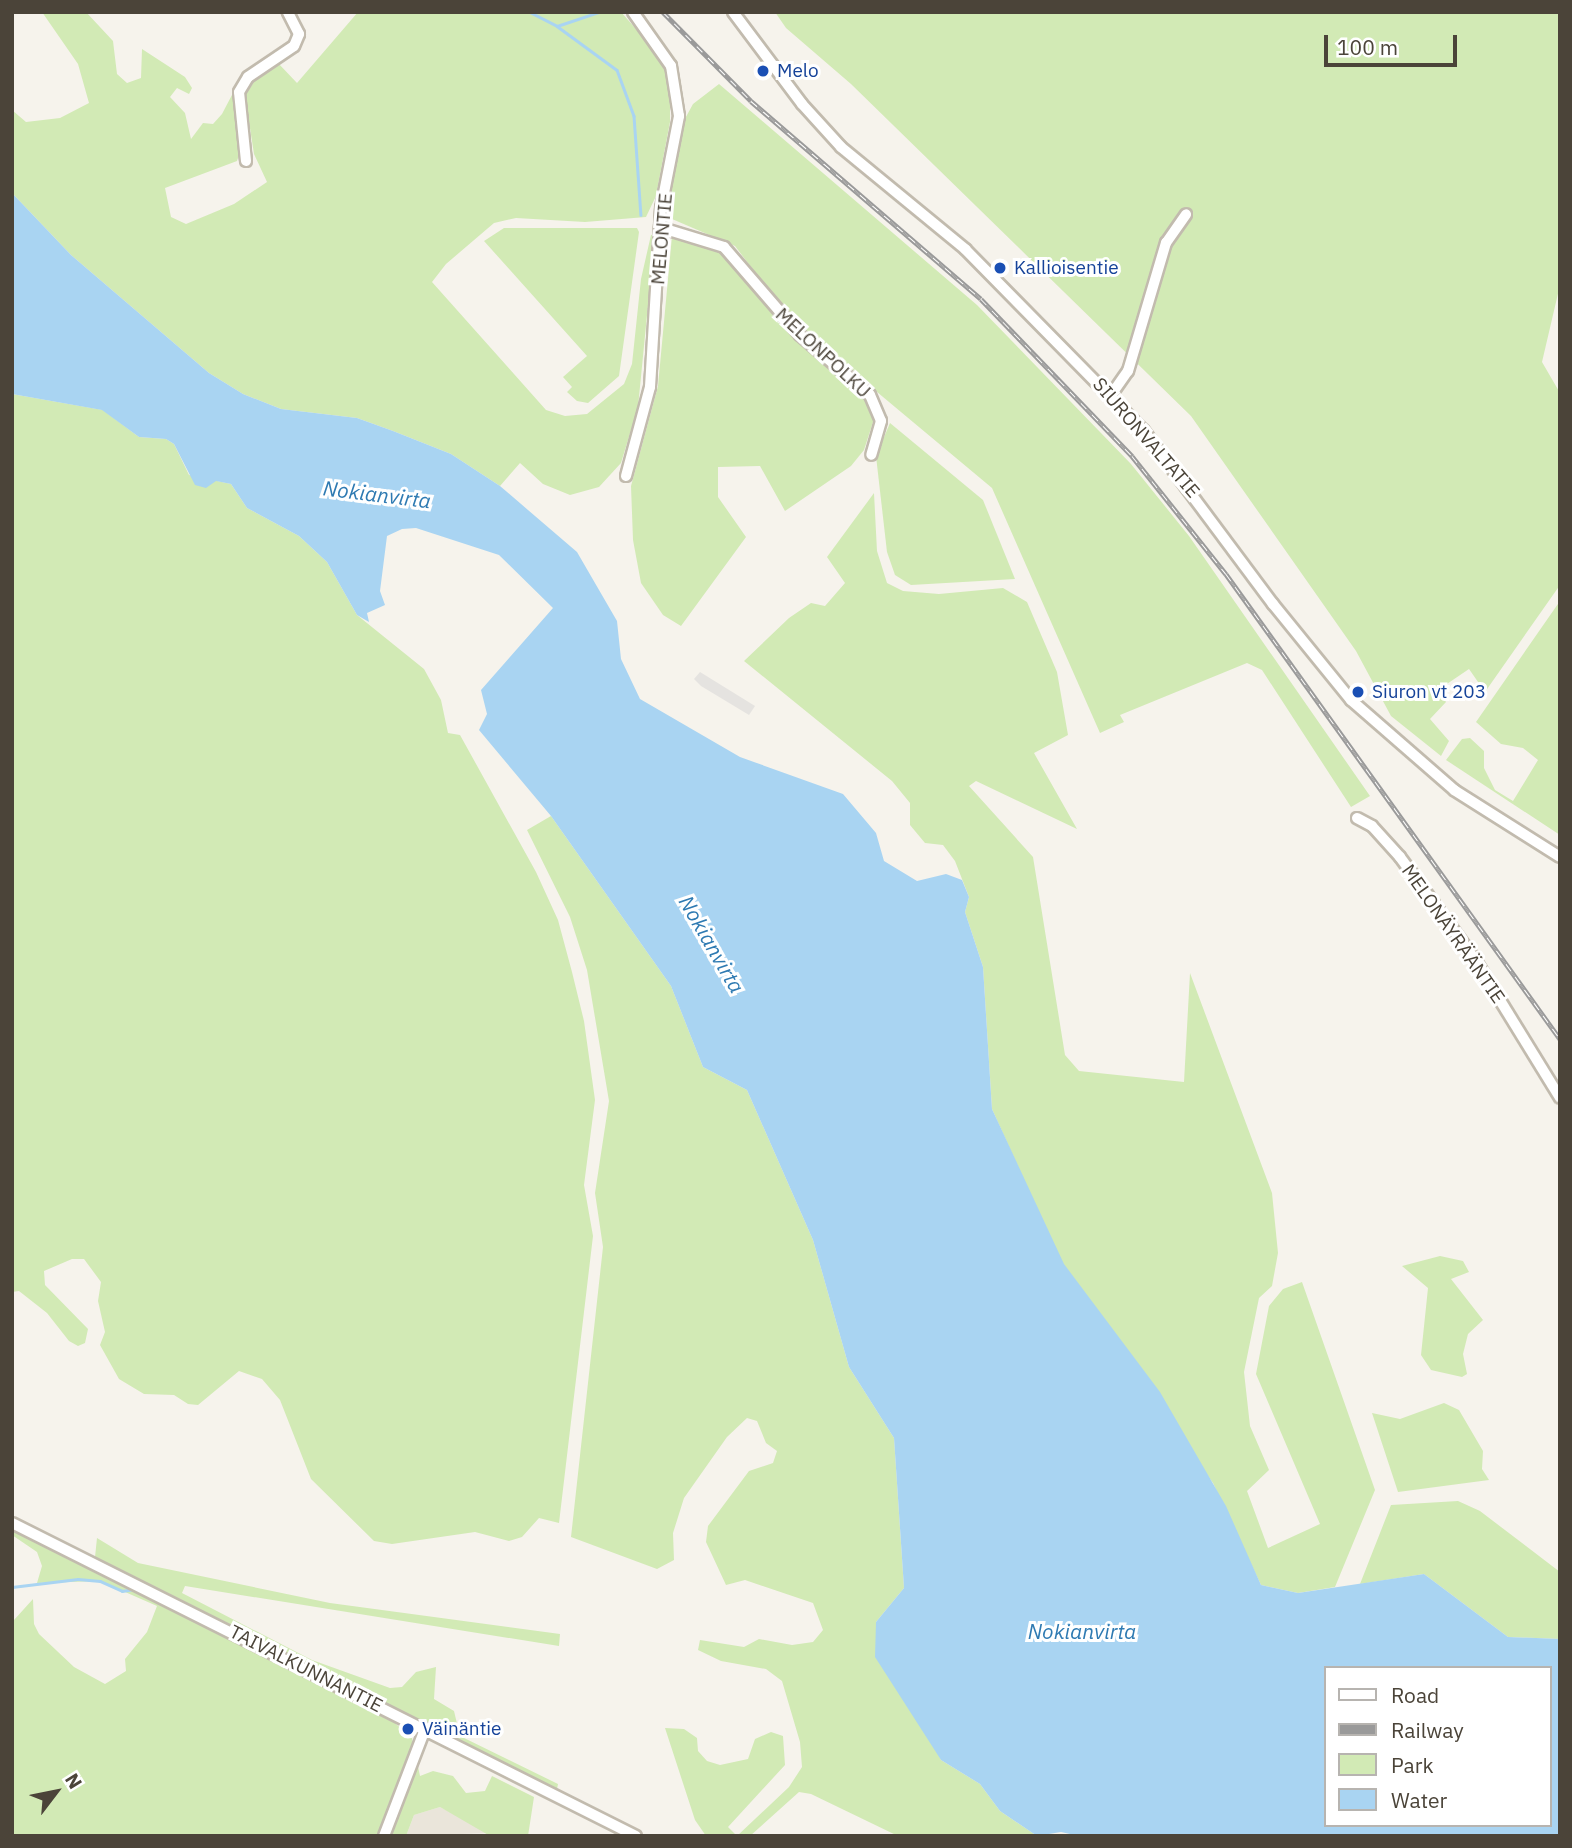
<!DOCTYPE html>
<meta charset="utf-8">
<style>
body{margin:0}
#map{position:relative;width:1572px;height:1848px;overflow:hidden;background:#f6f3ec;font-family:"IBM Plex Sans",sans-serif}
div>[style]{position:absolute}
.residential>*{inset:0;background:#eae5da}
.green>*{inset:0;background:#d2eab5}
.parking>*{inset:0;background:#e5e3e0}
.water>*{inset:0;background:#a9d4f2}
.stream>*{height:2.5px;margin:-1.25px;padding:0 1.25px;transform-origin:1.25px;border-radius:1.25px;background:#a9d4f2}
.roads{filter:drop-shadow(2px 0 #c2bbae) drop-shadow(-2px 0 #c2bbae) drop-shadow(0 2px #c2bbae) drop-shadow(0 -2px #c2bbae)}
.minor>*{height:10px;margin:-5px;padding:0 5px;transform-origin:5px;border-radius:5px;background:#fff}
.rail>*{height:5px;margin-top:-2.5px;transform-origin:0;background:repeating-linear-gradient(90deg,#fff 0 8px,#9a9a9a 0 16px);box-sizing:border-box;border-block:2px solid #9a9a9a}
.dots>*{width:19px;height:19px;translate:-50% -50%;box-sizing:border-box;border:4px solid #fff;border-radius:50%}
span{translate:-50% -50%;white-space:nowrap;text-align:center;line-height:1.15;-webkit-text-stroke:6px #fff;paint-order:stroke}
.transit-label{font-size:19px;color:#164399}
.left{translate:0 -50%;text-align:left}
.street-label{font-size:19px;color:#4b4439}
.water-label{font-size:21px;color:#2e7ab2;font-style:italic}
.frame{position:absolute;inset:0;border:14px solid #4b4439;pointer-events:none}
.legend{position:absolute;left:1324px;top:1666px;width:228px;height:161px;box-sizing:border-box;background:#fff;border:2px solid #b7b4b0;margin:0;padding:9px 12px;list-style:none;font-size:21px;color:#4b4439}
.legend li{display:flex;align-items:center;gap:14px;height:35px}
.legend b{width:35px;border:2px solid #b7b4b0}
.north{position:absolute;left:21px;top:1757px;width:70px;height:70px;-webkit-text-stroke:5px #fff;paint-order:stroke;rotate:58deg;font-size:19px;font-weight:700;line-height:28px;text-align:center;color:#4b4439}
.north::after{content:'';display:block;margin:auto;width:24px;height:32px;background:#4b4439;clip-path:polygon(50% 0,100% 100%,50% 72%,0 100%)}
.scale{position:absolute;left:1324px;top:35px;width:133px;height:32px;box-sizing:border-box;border:4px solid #4b4439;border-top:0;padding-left:9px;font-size:21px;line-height:24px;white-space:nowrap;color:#4b4439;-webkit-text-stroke:5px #fff;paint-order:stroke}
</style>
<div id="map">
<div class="residential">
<div style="clip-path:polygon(440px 1807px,491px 1833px,406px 1836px,414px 1815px)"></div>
</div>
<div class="green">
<div style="clip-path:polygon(42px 12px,86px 12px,113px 41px,117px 74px,127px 83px,141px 78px,142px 49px,185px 77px,192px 88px,189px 94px,177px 88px,170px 97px,185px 113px,191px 139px,203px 123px,213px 124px,222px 114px,233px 93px,243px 143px,237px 161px,165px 188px,171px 217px,186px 224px,234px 204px,267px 182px,254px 154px,245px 96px,255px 80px,278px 63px,297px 83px,358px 12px,621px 12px,659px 55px,670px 79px,670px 122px,656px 196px,646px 217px,585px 222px,516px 218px,494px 223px,446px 264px,432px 282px,546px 410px,565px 416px,587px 414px,624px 384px,632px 364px,641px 279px,651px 235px,655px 234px,638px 407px,621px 463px,599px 487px,570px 495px,543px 484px,520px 463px,500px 486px,451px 454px,393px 431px,357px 418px,281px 409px,243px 394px,209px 373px,71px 255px,12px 193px,12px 110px,26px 122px,60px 118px,89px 103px,78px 64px)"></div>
<div style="clip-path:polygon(775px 12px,1560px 12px,1560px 285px,1542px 362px,1560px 393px,1560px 585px,1485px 692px,1469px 669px,1438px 690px,1446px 702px,1430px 719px,1449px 741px,1441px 756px,1391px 716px,1356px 651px,1191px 416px,851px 84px,786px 28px)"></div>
<div style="clip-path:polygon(719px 84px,977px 305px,1131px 464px,1189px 536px,1370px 796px,1351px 807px,1262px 670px,1247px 663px,1120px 715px,1124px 722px,1100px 733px,992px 488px,792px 321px,735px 246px,672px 219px,669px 205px,681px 126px,693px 104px)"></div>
<div style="clip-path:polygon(504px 228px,637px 228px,639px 232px,619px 376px,588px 403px,577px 401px,567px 392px,572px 387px,563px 377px,587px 356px,484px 241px)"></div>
<div style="clip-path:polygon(672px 236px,716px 248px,736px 264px,787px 329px,870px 399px,874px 419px,864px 450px,851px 466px,785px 511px,760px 466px,718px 467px,718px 497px,746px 537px,681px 626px,663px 615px,641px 583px,633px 540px,631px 486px,658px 386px)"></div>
<div style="clip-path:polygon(12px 394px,103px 410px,139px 437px,166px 439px,174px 444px,189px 475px,231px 484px,247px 508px,299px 536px,327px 562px,357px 615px,424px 669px,441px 700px,448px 733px,460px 735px,536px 872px,558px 920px,572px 972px,584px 1021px,595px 1100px,584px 1185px,593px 1236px,559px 1523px,539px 1518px,522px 1537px,509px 1541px,475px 1532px,392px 1544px,374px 1541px,311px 1479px,280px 1400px,262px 1379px,239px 1371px,198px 1405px,188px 1404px,174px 1395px,144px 1394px,119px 1379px,100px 1345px,105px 1332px,98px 1301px,101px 1282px,84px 1259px,72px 1259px,44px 1271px,45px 1285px,88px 1329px,85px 1343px,78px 1346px,69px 1341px,47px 1313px,19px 1291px,12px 1292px)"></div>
<div style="clip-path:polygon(890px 423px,983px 500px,1015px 579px,911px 585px,895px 575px,887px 552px,876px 456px)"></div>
<div style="clip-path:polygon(874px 493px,877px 551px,887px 583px,903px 591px,939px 594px,1003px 588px,1027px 602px,1057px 672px,1068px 735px,1034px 753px,1077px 829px,976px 781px,969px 786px,1033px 857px,1065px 1055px,1079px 1071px,1184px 1082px,1190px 973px,1272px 1193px,1278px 1253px,1272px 1286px,1259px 1298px,1244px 1372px,1250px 1426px,1269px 1470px,1247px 1491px,1268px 1548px,1320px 1524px,1256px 1374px,1269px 1306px,1283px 1289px,1302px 1282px,1375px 1490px,1335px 1587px,1298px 1593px,1261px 1585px,1213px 1483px,1067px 1275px,992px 1109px,983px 967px,965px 912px,969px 897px,955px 861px,943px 845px,925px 843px,910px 825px,910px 803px,892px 781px,744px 661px,789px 618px,811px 603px,825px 606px,845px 583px,827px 557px)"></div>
<div style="clip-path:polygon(1560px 601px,1560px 835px,1446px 760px,1462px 739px,1470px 738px,1484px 751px,1484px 768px,1495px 790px,1513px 801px,1538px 760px,1523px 748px,1501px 744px,1476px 722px)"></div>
<div style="clip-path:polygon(551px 816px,671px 986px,703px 1067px,747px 1090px,813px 1240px,849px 1367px,894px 1438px,904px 1588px,876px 1622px,941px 1760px,980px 1784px,1000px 1811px,1037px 1836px,898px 1836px,811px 1794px,799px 1792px,750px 1836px,737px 1836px,789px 1787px,802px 1767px,800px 1742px,782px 1681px,766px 1669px,721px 1661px,698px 1650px,700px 1640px,744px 1647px,759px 1639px,792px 1645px,813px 1642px,823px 1630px,813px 1603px,745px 1580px,726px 1585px,706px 1542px,708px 1526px,749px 1471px,773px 1463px,777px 1451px,766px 1443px,757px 1421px,747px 1418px,727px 1437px,684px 1498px,673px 1533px,674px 1560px,657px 1569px,571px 1537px,603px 1247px,595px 1193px,609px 1101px,587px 970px,570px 917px,527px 830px)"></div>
<div style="clip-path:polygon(1440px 1256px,1463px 1261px,1469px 1272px,1451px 1279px,1483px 1320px,1468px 1334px,1463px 1354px,1467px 1374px,1462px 1377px,1431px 1370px,1421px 1355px,1428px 1288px,1402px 1266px)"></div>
<div style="clip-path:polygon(1444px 1403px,1459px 1410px,1483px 1451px,1482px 1469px,1489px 1480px,1398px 1492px,1372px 1413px,1400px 1419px)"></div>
<div style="clip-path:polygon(1458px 1501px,1480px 1511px,1560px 1572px,1560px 1639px,1508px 1637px,1424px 1574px,1360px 1584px,1391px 1505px)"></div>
<div style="clip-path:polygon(12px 1529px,388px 1717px,412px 1738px,420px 1776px,433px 1771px,453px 1776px,466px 1793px,485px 1791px,492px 1776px,534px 1797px,528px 1836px,490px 1836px,440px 1807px,414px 1815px,406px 1836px,12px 1836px,14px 1620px,33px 1599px,34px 1624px,39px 1634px,74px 1667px,105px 1684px,126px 1671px,125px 1659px,147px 1632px,157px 1606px,100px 1581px,37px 1583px,42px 1566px,37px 1552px,12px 1535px)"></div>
<div style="clip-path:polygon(97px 1538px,138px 1563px,330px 1603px,560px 1634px,559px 1646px,185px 1586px,182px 1593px,312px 1660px,390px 1688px,402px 1687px,416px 1672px,436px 1667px,434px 1699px,454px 1711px,460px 1736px,558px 1784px,557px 1789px,95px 1557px)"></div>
<div style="clip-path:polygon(665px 1728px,684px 1729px,697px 1738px,698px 1751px,707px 1761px,720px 1765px,748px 1759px,755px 1739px,771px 1732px,783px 1736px,785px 1765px,728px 1827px,737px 1836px,706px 1836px,695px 1820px)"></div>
</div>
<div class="parking">
<div style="clip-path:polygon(700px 672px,755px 706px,749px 715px,701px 686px,694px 679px)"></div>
</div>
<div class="water">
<div style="clip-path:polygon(evenodd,12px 193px,71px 255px,209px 373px,243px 394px,281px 409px,357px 418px,393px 431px,451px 454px,500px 486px,577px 552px,617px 621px,621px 659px,640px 699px,740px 757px,843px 794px,876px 833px,884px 861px,917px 881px,946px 874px,962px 880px,969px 897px,965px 912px,983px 967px,992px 1109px,1064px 1264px,1160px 1392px,1226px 1506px,1261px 1585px,1298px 1593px,1424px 1574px,1508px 1637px,1560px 1639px,1560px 1836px,1079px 1836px,1061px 1832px,1037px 1836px,1000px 1811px,980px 1784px,941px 1760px,875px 1657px,876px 1622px,904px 1588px,894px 1438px,849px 1367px,813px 1240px,747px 1090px,703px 1067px,671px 986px,551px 816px,479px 730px,487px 714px,481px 690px,553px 608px,499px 555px,416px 528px,402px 529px,387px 536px,380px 591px,385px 605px,367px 613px,369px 622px,357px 615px,327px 562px,299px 536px,247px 508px,231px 484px,216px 481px,206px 488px,195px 485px,174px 444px,166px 439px,139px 437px,102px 410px,12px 394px,12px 193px,1325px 1668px,1549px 1668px,1549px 1825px,1325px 1825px,1325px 1668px)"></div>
</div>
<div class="stream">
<div style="left:530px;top:12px;width:30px;rotate:27deg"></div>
<div style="left:557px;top:26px;width:44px;rotate:-18.4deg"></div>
<div style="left:557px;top:26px;width:74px;rotate:36.3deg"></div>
<div style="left:617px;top:70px;width:49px;rotate:69.7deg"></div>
<div style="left:634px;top:116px;width:99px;rotate:86deg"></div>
<div style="left:12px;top:1587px;width:66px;rotate:-6.9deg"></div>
<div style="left:78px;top:1579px;width:22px;rotate:5deg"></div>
<div style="left:100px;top:1581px;width:24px;rotate:24deg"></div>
<div style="left:122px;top:1591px;width:12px;rotate:-9deg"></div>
</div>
<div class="roads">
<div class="minor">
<div style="left:733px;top:12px;width:115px;rotate:53.1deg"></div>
<div style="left:802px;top:104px;width:58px;rotate:47.8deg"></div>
<div style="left:841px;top:147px;width:161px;rotate:39.4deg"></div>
<div style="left:965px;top:249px;width:255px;rotate:45.5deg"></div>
<div style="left:1144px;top:431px;width:216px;rotate:53.3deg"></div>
<div style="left:1273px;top:604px;width:124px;rotate:50.9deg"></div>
<div style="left:1351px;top:700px;width:137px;rotate:41.1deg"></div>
<div style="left:1454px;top:790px;width:125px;rotate:32.3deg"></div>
<div style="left:246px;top:161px;width:69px;rotate:-95.8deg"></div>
<div style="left:239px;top:92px;width:17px;rotate:-59deg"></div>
<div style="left:248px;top:77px;width:55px;rotate:-34deg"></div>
<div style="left:294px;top:46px;width:13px;rotate:-67deg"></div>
<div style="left:299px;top:34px;width:25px;rotate:-117deg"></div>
<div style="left:662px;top:228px;width:65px;rotate:17deg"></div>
<div style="left:724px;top:247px;width:116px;rotate:49.2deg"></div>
<div style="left:800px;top:335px;width:92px;rotate:40.6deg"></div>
<div style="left:870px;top:395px;width:28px;rotate:67deg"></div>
<div style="left:881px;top:421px;width:35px;rotate:106deg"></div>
<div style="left:1111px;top:395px;width:29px;rotate:-55deg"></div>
<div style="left:1128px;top:371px;width:134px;rotate:-73.5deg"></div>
<div style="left:1166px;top:243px;width:35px;rotate:-55deg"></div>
<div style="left:626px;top:476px;width:92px;rotate:-74.9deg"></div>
<div style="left:650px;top:387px;width:179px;rotate:-86.5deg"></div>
<div style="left:661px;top:208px;width:94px;rotate:-78.9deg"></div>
<div style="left:679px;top:116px;width:51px;rotate:-99.1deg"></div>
<div style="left:671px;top:66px;width:66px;rotate:-125.1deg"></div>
<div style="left:1357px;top:818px;width:17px;rotate:28deg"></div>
<div style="left:1372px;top:826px;width:42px;rotate:47.9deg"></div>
<div style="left:1400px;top:857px;width:125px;rotate:53.8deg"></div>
<div style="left:1474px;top:958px;width:164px;rotate:58.4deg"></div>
<div style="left:12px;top:1523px;width:698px;rotate:26.64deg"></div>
<div style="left:384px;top:1836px;width:115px;rotate:-69deg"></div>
</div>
</div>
<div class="rail">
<div style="left:663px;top:12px;width:125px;rotate:45.3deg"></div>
<div style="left:751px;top:101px;width:303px;rotate:40.7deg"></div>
<div style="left:981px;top:299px;width:218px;rotate:46.1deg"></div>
<div style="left:1132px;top:456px;width:151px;rotate:51.5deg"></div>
<div style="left:1226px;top:574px;width:573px;rotate:54.31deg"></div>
</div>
<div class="dots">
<div style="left:763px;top:71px;background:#1a4fb4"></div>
<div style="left:1000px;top:268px;background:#1a4fb4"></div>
<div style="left:1358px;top:692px;background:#1a4fb4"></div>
<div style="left:408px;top:1729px;background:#1a4fb4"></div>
</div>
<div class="transit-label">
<span class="left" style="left:777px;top:71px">Melo</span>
<span class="left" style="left:1014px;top:268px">Kallioisentie</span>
<span class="left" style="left:1372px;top:692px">Siuron vt 203</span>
<span class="left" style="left:422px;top:1729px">Väinäntie</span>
</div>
<div class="street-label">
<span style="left:662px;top:239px;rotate:-85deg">MELONTIE</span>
<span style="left:823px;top:353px;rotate:43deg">MELONPOLKU</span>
<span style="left:1146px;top:438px;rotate:49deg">SIURONVALTATIE</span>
<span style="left:1453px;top:934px;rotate:55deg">MELONÄYRÄÄNTIE</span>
<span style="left:306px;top:1669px;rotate:27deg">TAIVALKUNNANTIE</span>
</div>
<div class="water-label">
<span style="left:377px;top:494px;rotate:7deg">Nokianvirta</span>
<span style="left:712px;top:944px;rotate:60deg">Nokianvirta</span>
<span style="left:1082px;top:1631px">Nokianvirta</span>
</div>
<div class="frame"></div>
<ul class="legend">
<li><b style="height:9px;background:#fff"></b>Road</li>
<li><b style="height:9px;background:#9a9a9a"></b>Railway</li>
<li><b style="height:19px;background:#d2eab5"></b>Park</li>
<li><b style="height:19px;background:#a9d4f2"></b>Water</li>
</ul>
<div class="north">N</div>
<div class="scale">100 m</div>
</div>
